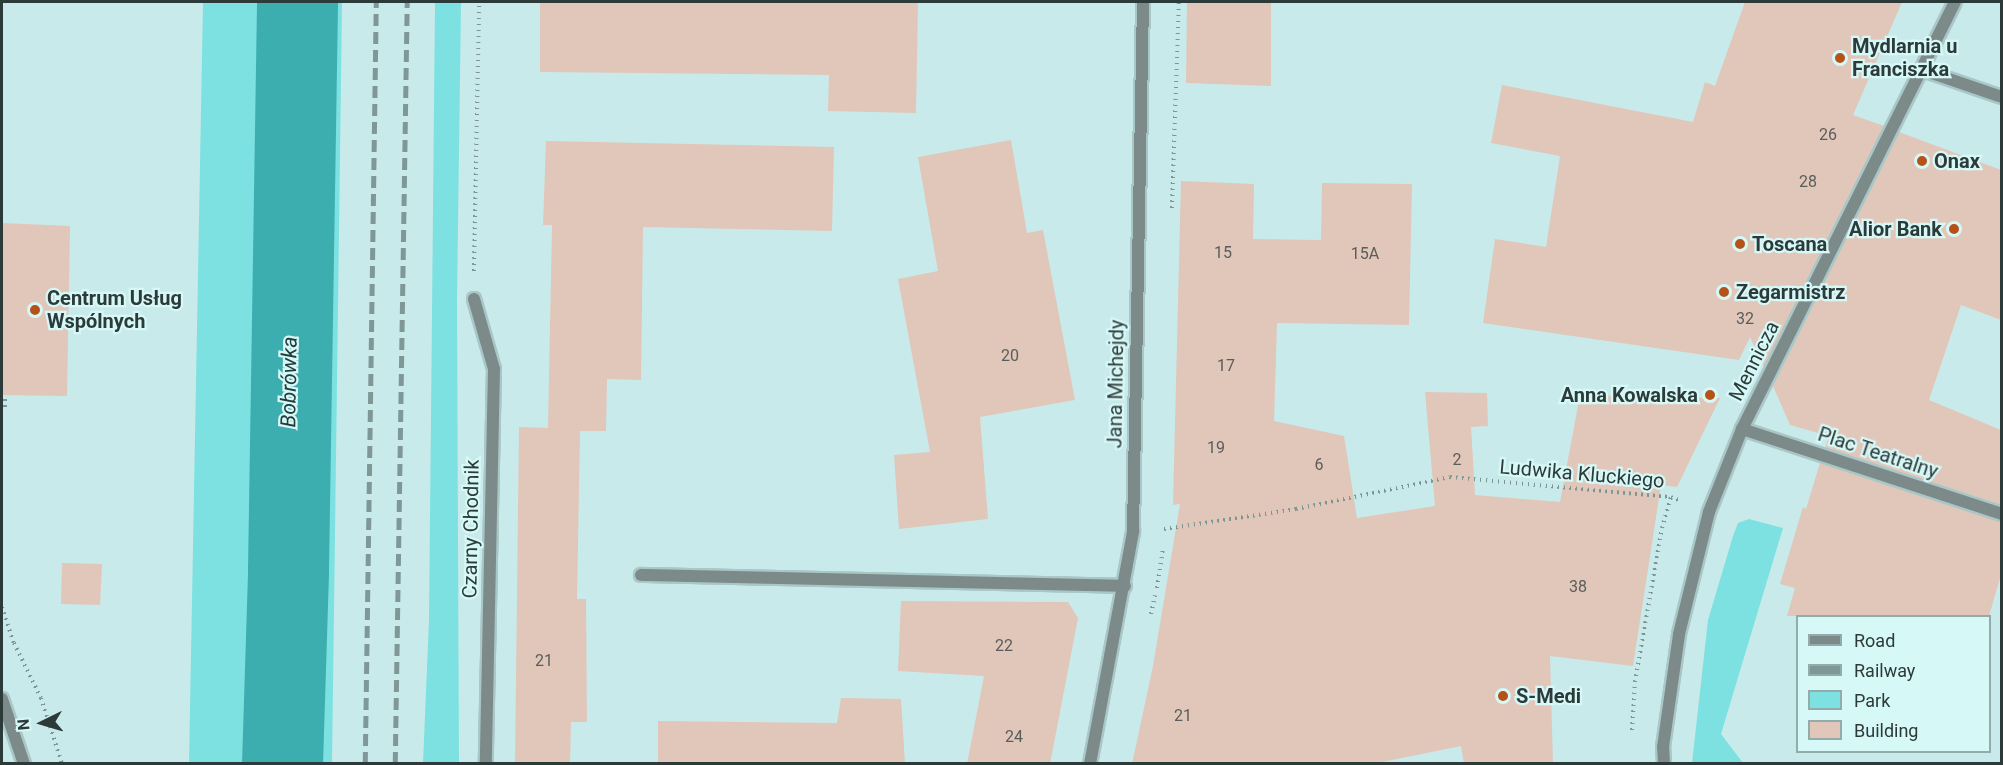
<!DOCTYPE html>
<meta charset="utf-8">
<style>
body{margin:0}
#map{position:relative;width:2003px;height:765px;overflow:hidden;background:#c9eaea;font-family:Roboto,sans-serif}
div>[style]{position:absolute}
.green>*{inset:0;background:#7ee1e1}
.river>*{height:81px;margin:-40.5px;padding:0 40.5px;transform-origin:40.5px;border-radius:40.5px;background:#3daeaf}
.building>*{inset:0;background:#e1c6ba}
.path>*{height:4px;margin-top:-2px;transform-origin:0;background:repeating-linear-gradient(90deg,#7e9595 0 1.5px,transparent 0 6px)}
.roads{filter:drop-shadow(2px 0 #aac7c7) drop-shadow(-2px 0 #aac7c7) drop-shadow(0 2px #aac7c7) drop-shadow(0 -2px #aac7c7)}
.service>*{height:12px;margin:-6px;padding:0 6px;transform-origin:6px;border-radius:6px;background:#7d8a8a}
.minor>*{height:12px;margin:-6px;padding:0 6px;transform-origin:6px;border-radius:6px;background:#7d8a8a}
.tertiary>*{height:12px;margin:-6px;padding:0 6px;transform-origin:6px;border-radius:6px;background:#7d8a8a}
.rail>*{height:4.5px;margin-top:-2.25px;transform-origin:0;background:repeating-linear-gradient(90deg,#7f9797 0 12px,transparent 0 18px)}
.dots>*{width:16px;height:16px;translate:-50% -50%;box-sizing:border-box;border:3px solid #d6f8f7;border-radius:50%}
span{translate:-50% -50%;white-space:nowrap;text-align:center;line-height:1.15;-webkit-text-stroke:4.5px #d6f8f7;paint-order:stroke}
.number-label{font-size:16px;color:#5a5d5a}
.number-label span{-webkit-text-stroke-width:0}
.poi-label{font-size:20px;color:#2d3a3a;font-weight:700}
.left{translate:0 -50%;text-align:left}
.right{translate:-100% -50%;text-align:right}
.street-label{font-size:20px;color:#2d3a3a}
.water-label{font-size:21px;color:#223b3b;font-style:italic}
.frame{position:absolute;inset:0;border:3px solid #2d3a3a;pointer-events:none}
.legend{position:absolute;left:1796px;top:615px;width:195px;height:138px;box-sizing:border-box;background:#d6f8f7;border:2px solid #92acab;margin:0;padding:8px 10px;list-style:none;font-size:18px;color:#2d3a3a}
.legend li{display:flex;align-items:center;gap:12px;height:30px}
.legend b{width:30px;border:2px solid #92acab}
.north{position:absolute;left:12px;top:693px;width:60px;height:60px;-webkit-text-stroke:4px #d6f8f7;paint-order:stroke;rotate:265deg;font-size:16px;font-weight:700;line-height:24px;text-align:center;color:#2d3a3a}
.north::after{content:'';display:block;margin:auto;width:21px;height:27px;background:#2d3a3a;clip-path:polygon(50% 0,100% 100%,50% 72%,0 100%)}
</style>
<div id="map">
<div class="green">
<div style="clip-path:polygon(203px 2px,342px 2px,332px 763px,189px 763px)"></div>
<div style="clip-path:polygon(435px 2px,461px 2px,457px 301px,459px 764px,423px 763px,429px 620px)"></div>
<div style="clip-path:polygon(1749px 519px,1783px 528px,1721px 734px,1743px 763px,1692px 763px,1708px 620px,1733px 536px,1738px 523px)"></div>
</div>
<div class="river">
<div style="left:282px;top:764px;width:194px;rotate:-88.2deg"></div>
<div style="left:288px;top:570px;width:568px;rotate:-89.09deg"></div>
</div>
<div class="building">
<div style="clip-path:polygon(540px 2px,918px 2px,916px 113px,828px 111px,829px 75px,540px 72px)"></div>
<div style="clip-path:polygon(1187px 2px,1271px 2px,1271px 86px,1186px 83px)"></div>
<div style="clip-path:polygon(1745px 2px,1902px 2px,1853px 115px,1884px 126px,1764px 367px,1750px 337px,1739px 360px,1483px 323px,1495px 239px,1546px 247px,1560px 156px,1491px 143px,1502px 85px,1693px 122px,1705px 82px,1715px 86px)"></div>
<div style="clip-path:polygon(1899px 132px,2001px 170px,2001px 320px,1961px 305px,1929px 400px,2001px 430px,2001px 505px,1825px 448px,1829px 436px,1790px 425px,1773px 386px)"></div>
<div style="clip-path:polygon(1011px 140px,1027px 233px,1043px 230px,1075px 400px,980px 417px,988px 519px,899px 529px,894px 455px,930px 452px,898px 279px,938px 271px,918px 157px)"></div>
<div style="clip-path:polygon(546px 141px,834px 147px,832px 231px,643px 227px,641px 380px,607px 379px,606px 431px,580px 431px,577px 599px,586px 599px,587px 722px,571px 722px,570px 764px,515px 764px,519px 427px,548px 428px,552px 225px,543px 225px)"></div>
<div style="clip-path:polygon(1181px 181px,1254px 184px,1253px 239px,1321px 240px,1322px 183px,1412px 184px,1409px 325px,1277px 323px,1274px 421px,1344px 436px,1357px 518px,1435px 506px,1425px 392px,1487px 393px,1488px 426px,1471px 427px,1475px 495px,1560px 502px,1580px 395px,1720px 398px,1677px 487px,1661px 485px,1633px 666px,1550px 656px,1553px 764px,1464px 764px,1461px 746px,1372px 764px,1132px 764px,1153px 666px,1180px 504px,1173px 505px)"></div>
<div style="clip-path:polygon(2px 223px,70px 226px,67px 396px,2px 395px)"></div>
<div style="clip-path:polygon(1820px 463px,2001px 522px,2001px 575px,1989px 616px,1787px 616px,1795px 588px,1780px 584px,1803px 507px,1806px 509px)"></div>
<div style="clip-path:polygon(62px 563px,102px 564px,100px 605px,61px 604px)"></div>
<div style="clip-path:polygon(901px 601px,1068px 602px,1078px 618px,1050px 764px,967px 764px,984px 676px,898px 671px)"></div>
<div style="clip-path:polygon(841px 698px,901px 699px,905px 764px,658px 764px,658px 721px,837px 723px)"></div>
</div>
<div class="path">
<div style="left:1172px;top:208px;width:206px;rotate:-88.1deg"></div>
<div style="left:474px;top:271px;width:269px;rotate:-88.9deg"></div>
<div style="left:2px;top:399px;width:3px"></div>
<div style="left:5px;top:399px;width:11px;rotate:90deg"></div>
<div style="left:1164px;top:529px;width:134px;rotate:-8.6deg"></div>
<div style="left:1296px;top:509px;width:157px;rotate:-11.7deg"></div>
<div style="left:1450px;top:477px;width:222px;rotate:5.2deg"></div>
<div style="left:1671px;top:497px;width:11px;rotate:22deg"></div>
<div style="left:1157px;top:588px;width:40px;rotate:-81.5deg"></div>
<div style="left:2px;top:607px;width:38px;rotate:72deg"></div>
<div style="left:14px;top:643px;width:61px;rotate:63.9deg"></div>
<div style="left:41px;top:698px;width:69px;rotate:72.3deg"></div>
<div style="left:1151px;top:614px;width:19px;rotate:-78deg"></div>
<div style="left:1632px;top:730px;width:48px;rotate:-86.4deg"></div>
<div style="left:1635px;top:682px;width:156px;rotate:-80.1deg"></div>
<div style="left:1662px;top:528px;width:32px;rotate:-74deg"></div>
</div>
<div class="roads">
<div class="service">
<div style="left:474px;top:299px;width:73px;rotate:74.1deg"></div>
<div style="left:494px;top:369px;width:395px;rotate:91.2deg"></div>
<div style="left:641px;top:575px;width:484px;rotate:1.3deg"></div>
</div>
<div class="minor">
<div style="left:1923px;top:70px;width:83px;rotate:18.9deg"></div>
<div style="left:1742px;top:429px;width:274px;rotate:18.1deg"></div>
<div style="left:1664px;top:764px;width:17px;rotate:-93deg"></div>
<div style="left:1663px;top:747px;width:114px;rotate:-81.9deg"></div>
<div style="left:1679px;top:634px;width:126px;rotate:-76.2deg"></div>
<div style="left:1709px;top:512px;width:89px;rotate:-68.3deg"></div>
<div style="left:1742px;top:429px;width:477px;rotate:-63.5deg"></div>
</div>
<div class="tertiary">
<div style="left:2px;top:699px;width:69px;rotate:71.3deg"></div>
<div style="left:1090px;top:764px;width:237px;rotate:-79.5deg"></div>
<div style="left:1133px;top:531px;width:529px;rotate:-88.92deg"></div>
</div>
</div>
<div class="rail">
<div style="left:365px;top:764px;width:762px;rotate:-89.17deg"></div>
<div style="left:395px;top:764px;width:762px;rotate:-89.1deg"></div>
</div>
<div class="dots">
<div style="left:1840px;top:58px;background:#b55219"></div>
<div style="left:1922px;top:161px;background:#b55219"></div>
<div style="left:1954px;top:229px;background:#b55219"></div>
<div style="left:1740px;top:244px;background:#b55219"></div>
<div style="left:1724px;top:292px;background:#b55219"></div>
<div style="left:35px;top:310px;background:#b55219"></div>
<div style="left:1710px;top:395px;background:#b55219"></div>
<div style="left:1503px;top:696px;background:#b55219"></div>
</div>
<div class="number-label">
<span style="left:1828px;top:135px">26</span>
<span style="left:1808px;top:182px">28</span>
<span style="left:1223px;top:253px">15</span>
<span style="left:1365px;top:254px">15A</span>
<span style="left:1745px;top:319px">32</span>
<span style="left:1010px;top:356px">20</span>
<span style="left:1226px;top:366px">17</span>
<span style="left:1216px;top:448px">19</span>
<span style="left:1457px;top:460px">2</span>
<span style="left:1319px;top:465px">6</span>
<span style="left:1578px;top:587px">38</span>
<span style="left:1004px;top:646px">22</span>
<span style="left:544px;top:661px">21</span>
<span style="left:1183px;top:716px">21</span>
<span style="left:1014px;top:737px">24</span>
</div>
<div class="poi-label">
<span class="left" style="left:1852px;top:58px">Mydlarnia u<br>Franciszka</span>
<span class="left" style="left:1934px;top:161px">Onax</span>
<span class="right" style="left:1942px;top:229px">Alior Bank</span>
<span class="left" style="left:1752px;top:244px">Toscana</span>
<span class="left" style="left:1736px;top:292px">Zegarmistrz</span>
<span class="left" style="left:47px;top:310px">Centrum Usług<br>Wspólnych</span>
<span class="right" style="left:1698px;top:395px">Anna Kowalska</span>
<span class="left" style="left:1516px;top:696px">S-Medi</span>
</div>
<div class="street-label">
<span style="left:1754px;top:361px;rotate:-63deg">Mennicza</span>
<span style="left:1116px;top:384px;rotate:-89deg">Jana Michejdy</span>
<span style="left:1878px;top:453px;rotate:18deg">Plac Teatralny</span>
<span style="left:1582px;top:474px;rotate:5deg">Ludwika Kluckiego</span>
<span style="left:471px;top:529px;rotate:-89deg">Czarny Chodnik</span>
</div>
<div class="water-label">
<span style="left:289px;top:382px;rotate:-89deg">Bobrówka</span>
</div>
<div class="frame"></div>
<ul class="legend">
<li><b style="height:8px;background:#7d8a8a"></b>Road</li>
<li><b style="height:8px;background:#7f9797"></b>Railway</li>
<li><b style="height:16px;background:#7ee1e1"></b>Park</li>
<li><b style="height:16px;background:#e1c6ba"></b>Building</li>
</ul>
<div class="north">N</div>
</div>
